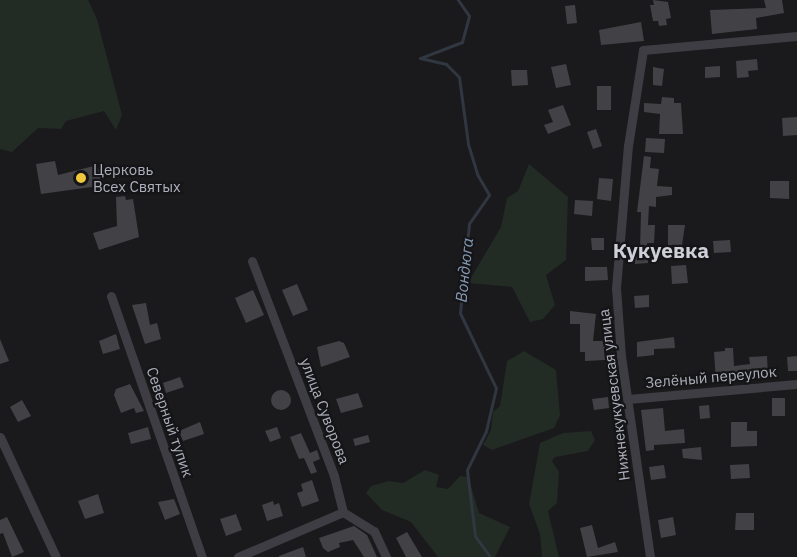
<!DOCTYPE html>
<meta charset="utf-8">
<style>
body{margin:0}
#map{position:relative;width:797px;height:557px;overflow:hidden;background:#1a1a1c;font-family:"IBM Plex Sans",sans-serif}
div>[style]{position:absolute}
.green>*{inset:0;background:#222b24}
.stream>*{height:3px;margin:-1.5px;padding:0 1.5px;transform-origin:1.5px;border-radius:1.5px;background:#303741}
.building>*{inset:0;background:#424246}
.round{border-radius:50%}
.minor>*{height:9px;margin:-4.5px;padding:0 4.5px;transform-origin:4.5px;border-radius:4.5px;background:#3d3d43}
.dots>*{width:16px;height:16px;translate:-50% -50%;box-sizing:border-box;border:3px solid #151517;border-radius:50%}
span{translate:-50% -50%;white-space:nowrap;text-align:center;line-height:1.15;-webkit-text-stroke:4.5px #151517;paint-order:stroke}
.poi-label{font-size:15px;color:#adb0bc}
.left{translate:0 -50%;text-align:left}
.street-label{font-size:15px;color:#adb0bc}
.water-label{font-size:16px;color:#8599b5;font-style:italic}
.district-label{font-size:21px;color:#cecfd8;font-weight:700}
</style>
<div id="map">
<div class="green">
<div style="clip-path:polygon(0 0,88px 0,97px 19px,122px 115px,116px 130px,104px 111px,66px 121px,61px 129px,38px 128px,12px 152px,0 149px)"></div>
<div style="clip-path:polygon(529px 164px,568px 197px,566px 260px,546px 275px,555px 305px,543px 319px,530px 322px,512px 287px,468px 283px,501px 227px,507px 198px,518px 191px)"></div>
<div style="clip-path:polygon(524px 351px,556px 370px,560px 415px,554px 428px,492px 450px,483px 445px,491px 430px,493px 412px,500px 406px,507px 361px)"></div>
<div style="clip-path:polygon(591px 431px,595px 440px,588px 451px,555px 457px,552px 461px,559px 472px,558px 488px,557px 503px,548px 511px,559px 557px,542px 557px,540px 534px,529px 504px,540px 443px,563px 433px)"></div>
<div style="clip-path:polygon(425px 470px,439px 475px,436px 487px,448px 489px,460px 476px,468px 477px,479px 513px,510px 527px,495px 557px,438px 557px,411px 522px,382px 510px,366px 493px,371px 486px,389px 481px,403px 483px)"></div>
</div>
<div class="stream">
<div style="left:458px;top:0;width:19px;rotate:55deg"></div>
<div style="left:469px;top:16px;width:27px;rotate:105deg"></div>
<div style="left:462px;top:42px;width:45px;rotate:159.1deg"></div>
<div style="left:420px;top:58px;width:27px;rotate:13deg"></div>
<div style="left:446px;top:64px;width:18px;rotate:45deg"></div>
<div style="left:459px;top:77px;width:68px;rotate:82.3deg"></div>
<div style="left:468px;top:144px;width:31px;rotate:73deg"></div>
<div style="left:477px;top:174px;width:24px;rotate:60deg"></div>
<div style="left:489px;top:195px;width:35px;rotate:125deg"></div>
<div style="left:469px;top:224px;width:89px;rotate:95.8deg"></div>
<div style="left:460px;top:313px;width:83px;rotate:64.4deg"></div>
<div style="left:496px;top:388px;width:44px;rotate:103.1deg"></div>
<div style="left:486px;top:431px;width:43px;rotate:116deg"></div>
<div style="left:467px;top:470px;width:66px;rotate:83.1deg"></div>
<div style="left:475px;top:536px;width:26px;rotate:54deg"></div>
</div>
<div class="building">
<div style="clip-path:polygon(653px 0,668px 2px,671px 18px,666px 19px,667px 25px,659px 26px,658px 21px,653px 21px,650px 5px,654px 5px)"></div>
<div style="clip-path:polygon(764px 0,782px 0,784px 13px,756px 18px,757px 29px,712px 34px,710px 10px,766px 8px)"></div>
<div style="clip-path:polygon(575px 5px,577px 23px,567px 24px,565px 6px)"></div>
<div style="clip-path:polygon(641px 22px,644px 41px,601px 45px,599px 30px)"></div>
<div style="clip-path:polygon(757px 59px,758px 70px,748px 71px,749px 77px,737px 78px,736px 61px)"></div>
<div style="clip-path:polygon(566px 64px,571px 85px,556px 88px,551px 67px)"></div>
<div style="clip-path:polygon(720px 66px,720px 77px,705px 78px,705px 67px)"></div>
<div style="clip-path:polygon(653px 67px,664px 69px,662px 86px,653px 85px)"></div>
<div style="clip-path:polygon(511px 70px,527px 70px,528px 85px,512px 86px)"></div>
<div style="clip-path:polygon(597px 86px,611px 86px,611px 110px,597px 110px)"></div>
<div style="clip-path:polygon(662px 97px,674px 98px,674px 103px,681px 103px,683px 134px,659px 134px,660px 114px,644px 112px,644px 103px,661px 104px)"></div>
<div style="clip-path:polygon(563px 105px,571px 125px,548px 134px,544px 125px,553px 122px,548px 110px)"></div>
<div style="clip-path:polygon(797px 117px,797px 135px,783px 136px,782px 118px)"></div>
<div style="clip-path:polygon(596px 129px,602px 146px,593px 149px,587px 132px)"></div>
<div style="clip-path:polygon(646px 138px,665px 139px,664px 153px,645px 152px)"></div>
<div style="clip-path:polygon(644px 156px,651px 157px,650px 168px,659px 169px,657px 186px,672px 187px,672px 195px,656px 197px,656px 207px,649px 206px,648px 225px,655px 225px,654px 243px,647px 243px,648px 263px,635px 264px,634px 250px,640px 250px,641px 212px,637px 212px)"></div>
<div style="clip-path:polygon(55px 161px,58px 175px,94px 166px,101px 170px,104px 176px,99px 186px,41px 194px,36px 164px)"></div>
<div style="clip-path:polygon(599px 178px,613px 179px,611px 201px,597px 199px)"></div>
<div style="clip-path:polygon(770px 181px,789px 181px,789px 199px,770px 198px)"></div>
<div style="clip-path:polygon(125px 196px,126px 200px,133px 199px,139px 237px,99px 250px,93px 233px,117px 226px,116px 197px)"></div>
<div style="clip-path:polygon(575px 200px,593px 201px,592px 216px,574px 214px)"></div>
<div style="clip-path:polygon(668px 225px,685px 225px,682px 245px,668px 245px)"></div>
<div style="clip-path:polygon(591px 238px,604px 238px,604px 250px,592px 250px)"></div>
<div style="clip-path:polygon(730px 240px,731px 252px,714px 253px,713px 241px)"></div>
<div style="clip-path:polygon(686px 265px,688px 283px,672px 284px,671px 266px)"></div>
<div style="clip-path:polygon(585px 267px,607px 267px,608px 280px,585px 281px)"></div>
<div style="clip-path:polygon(297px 284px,308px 310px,293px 316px,282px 290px)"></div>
<div style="clip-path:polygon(253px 290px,264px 315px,246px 323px,235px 298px)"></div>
<div style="clip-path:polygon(649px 295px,649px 307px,635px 308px,634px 296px)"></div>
<div style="clip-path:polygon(146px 303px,150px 325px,157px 323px,161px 339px,145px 344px,132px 305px)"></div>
<div style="clip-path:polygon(570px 311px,596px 314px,593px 341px,605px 341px,605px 360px,585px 361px,585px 352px,580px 352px,580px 324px,570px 324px)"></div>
<div style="clip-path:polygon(116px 334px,120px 349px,103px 354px,99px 341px)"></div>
<div style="clip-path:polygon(674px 337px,675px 348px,654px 349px,654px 355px,637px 357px,637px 342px)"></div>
<div style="clip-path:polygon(0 339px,9px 361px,0 364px)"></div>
<div style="clip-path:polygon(339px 341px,344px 343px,350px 357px,321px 367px,317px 347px)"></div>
<div style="clip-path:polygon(725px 348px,733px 348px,734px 366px,750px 364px,749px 357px,767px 356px,768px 376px,716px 382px,714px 352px,725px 351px)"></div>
<div style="clip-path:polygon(797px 356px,797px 371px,788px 371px,787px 357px)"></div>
<div style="clip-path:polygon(180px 377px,184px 387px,166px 393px,163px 383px)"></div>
<div style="clip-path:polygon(130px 384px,144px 411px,136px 413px,134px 408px,121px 413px,114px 395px,116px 389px)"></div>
<div class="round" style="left:271px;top:390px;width:20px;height:20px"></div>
<div style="clip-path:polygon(358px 393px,363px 407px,341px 413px,336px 399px)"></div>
<div style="clip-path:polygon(608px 397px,609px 408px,594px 410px,592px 399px)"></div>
<div style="clip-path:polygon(772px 398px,785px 398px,785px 416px,772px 416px)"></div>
<div style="clip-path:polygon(22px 400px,31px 416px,18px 422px,10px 407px)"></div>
<div style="clip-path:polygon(709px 405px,710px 418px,700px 419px,699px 406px)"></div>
<div style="clip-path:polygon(663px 408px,665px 431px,684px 429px,685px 443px,654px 445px,654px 450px,646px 451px,641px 410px)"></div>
<div style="clip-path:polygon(200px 422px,204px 434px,183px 441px,179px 431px)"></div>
<div style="clip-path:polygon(731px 422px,747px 422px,747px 431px,757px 431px,757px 446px,731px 447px)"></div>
<div style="clip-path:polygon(148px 427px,151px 439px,131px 444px,128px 433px)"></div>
<div style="clip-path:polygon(277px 427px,281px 438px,270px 442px,265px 431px)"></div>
<div style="clip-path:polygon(301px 433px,310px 453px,317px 450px,320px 459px,313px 462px,317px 472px,311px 474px,304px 458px,299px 459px,290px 437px)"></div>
<div style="clip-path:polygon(368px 435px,370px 442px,355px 446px,353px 439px)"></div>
<div style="clip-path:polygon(701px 447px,702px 460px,683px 458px,682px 449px)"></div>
<div style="clip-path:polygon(749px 464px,750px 478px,731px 479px,730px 465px)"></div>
<div style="clip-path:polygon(664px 465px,666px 478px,651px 480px,649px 467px)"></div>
<div style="clip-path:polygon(312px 480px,319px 501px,302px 507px,297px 493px,303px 491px,301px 484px)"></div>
<div style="clip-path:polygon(98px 494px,104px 513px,85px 519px,78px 501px)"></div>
<div style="clip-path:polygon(174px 499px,180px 514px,165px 520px,158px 502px)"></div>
<div style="clip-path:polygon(273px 501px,274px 505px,279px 503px,283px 516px,267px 521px,262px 505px)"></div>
<div style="clip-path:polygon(736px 513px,754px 513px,754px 530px,735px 530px)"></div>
<div style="clip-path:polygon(236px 514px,242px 530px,226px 536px,220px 519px)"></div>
<div style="clip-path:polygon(7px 517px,24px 552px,12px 557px,3px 533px,0 534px,0 520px)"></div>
<div style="clip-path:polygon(673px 517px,676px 535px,661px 538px,658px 520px)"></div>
<div style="clip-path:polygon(592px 525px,598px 548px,615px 542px,618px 552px,587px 557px,580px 528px)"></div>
<div style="clip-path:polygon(354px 526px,367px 535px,377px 557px,364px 557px,353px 540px,339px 543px,340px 547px,328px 552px,323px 548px,319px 538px)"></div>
<div style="clip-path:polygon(407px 532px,422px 557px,406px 557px,396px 538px)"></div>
<div style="clip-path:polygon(303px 547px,306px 557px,279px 557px,279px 556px)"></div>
</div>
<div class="minor">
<div style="left:252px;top:261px;width:230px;rotate:69.1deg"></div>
<div style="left:334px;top:476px;width:37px;rotate:76deg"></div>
<div style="left:343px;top:512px;width:36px;rotate:32deg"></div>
<div style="left:374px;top:531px;width:29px;rotate:65deg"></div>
<div style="left:111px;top:296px;width:276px;rotate:70.8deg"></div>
<div style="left:628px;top:399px;width:170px;rotate:-5.1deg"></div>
<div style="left:0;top:437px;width:132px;rotate:65deg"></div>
<div style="left:238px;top:557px;width:114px;rotate:-23.2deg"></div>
<div style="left:650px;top:557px;width:203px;rotate:-98.2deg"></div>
<div style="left:621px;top:356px;width:68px;rotate:-94.2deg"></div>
<div style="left:616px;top:288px;width:143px;rotate:-85.2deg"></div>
<div style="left:628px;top:146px;width:97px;rotate:-81.1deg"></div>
<div style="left:643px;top:50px;width:155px;rotate:-5.2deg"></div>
</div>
<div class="dots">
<div style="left:81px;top:178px;background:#efc83f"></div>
</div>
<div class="poi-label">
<span class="left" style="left:93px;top:178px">Церковь<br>Всех Святых</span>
</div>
<div class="street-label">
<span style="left:711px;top:377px;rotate:-5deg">Зелёный переулок</span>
<span style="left:614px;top:395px;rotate:-97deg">Нижнекукуевская улица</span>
<span style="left:325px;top:411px;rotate:69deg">улица Суворова</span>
<span style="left:170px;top:422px;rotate:71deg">Северный тупик</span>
</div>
<div class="water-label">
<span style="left:464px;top:270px;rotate:-84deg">Вондюга</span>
</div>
<div class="district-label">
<span style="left:661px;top:250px">Кукуевка</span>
</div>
</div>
